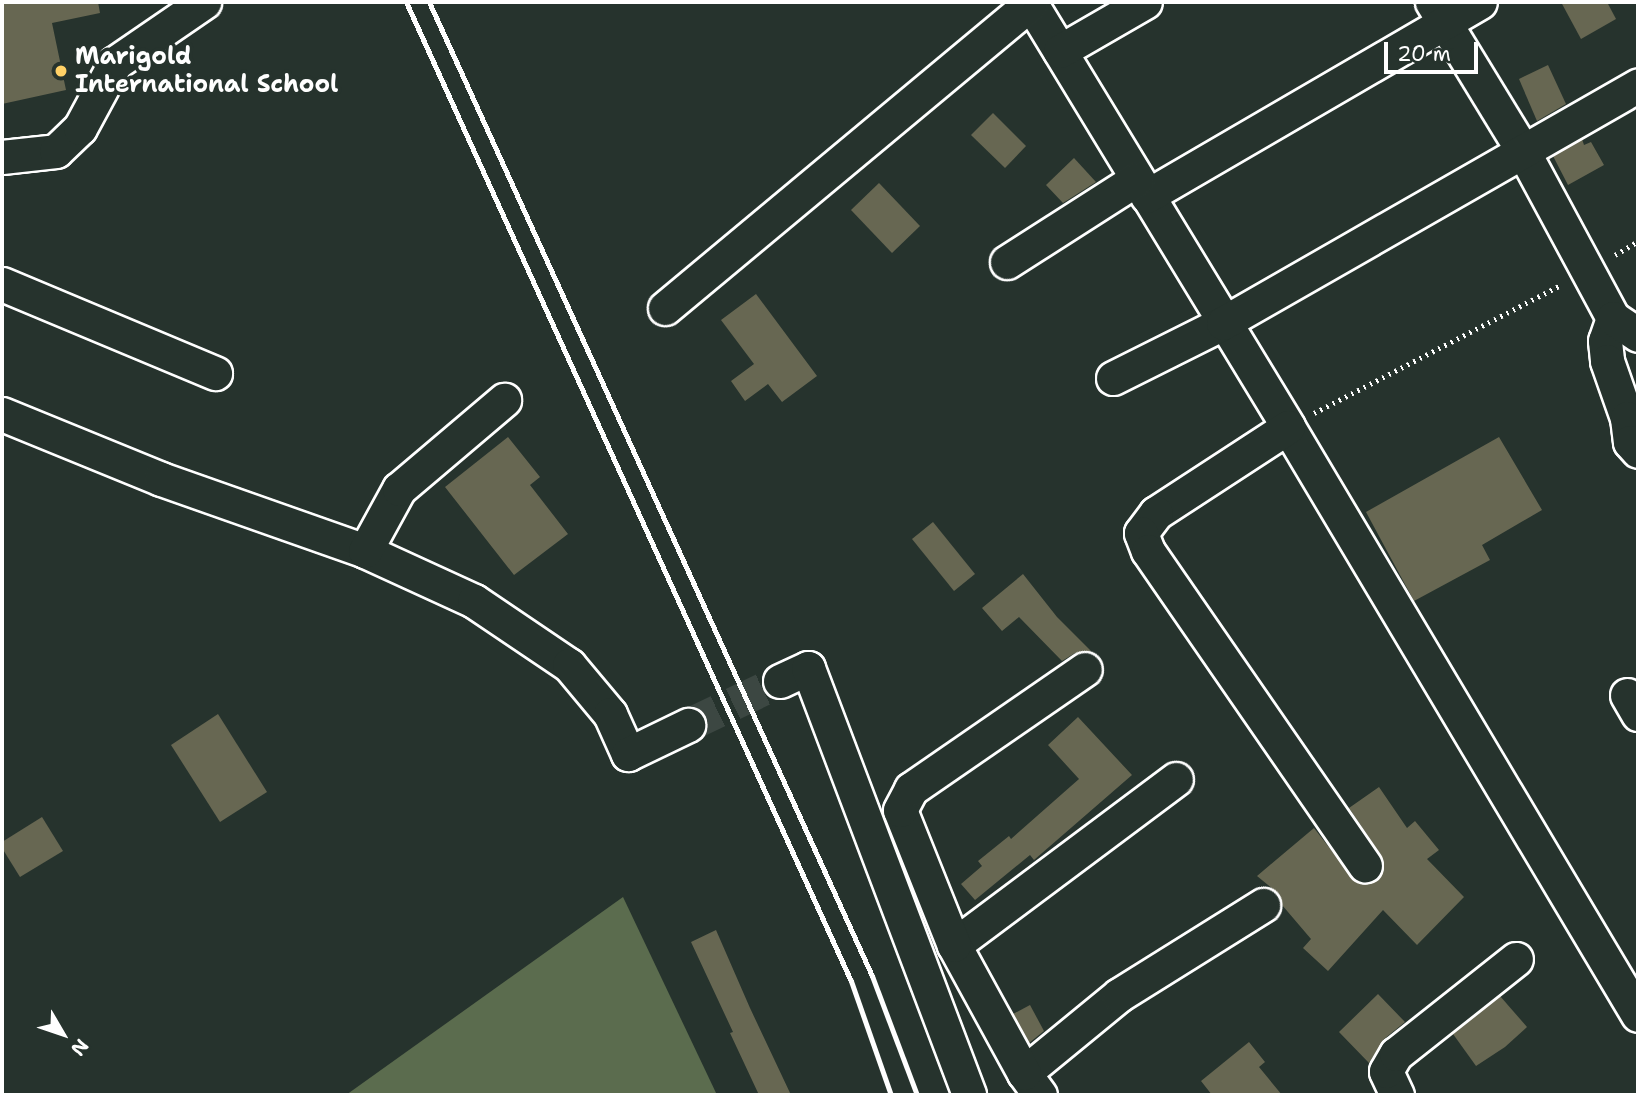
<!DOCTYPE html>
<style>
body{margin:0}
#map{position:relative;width:1640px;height:1097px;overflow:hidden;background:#26332d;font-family:"Shantell Sans",sans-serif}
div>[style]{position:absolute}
.green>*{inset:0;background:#5b6c4e}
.building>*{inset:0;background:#676752}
.minor-tunnel>*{height:33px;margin-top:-16.5px;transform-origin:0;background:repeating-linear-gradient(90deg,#3c4742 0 33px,transparent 0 50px)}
.path>*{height:4.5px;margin-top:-2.25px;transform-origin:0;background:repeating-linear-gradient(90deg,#fff 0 2px,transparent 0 7px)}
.roads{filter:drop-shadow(2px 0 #fff) drop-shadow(-2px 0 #fff) drop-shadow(0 2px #fff) drop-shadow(0 -2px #fff)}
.minor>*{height:33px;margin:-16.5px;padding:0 16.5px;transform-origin:16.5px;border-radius:16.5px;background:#26332d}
.rail>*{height:5px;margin:-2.5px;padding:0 2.5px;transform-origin:2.5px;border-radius:2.5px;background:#fff}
.dots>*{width:19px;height:19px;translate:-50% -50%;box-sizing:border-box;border:4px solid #26332d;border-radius:50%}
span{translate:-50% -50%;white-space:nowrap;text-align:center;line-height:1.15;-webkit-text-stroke:7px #26332d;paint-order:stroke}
.poi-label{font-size:24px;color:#fff;font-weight:700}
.left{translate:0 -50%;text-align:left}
.frame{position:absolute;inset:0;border:4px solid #fff;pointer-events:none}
.north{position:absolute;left:28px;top:999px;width:70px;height:70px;-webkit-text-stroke:5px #26332d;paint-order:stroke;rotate:129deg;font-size:19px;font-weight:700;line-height:28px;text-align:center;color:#fff}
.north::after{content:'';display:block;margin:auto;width:24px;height:32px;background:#fff;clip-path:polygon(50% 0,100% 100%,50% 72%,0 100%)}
.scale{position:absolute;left:1384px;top:42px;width:94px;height:32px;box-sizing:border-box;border:4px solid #fff;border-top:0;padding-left:9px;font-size:21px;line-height:24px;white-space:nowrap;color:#fff;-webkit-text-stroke:5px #26332d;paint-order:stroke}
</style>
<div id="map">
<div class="green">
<div style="clip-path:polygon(623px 897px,717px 1095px,346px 1095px)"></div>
</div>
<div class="building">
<div style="clip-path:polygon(2px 2px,98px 2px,100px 13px,52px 23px,66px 90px,2px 104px)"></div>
<div style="clip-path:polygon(1561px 2px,1607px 2px,1616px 19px,1581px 39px)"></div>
<div style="clip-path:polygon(1548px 65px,1566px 104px,1537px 121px,1519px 79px)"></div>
<div style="clip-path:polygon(993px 113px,1026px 146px,1005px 168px,971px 135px)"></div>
<div style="clip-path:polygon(1582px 139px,1584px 145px,1591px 142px,1604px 165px,1568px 185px,1553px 156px)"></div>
<div style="clip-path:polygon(1074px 158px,1096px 182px,1063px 203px,1046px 185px)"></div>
<div style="clip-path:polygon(879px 183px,920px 226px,892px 253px,851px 210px)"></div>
<div style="clip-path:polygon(756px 294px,817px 376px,782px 402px,768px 384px,745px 401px,731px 381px,754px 364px,721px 320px)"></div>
<div style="clip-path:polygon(508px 437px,540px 477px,530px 485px,568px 534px,514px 575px,445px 487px)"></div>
<div style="clip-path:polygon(1499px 437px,1542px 510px,1482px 545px,1490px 560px,1414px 601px,1366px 512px)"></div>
<div style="clip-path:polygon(933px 522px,975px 574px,954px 591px,912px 539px)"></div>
<div style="clip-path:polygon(1023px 574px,1057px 617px,1091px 651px,1075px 653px,1062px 661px,1019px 617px,1002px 631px,982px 608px)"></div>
<div style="clip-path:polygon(218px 714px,267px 792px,220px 822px,171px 745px)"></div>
<div style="clip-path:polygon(1078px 717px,1132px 775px,1034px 860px,1030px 855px,975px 900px,961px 884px,982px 866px,978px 861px,1009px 836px,1011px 839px,1079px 779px,1048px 745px)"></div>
<div style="clip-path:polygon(1379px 787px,1407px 828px,1415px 821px,1439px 850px,1427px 859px,1464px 897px,1417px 945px,1383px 910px,1328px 971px,1303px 948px,1311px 939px,1282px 905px,1279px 894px,1257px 876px,1314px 828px,1356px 882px,1367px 884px,1376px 880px,1383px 873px,1381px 855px,1349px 808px)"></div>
<div style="clip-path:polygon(42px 817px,63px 851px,20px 877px,2px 848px,2px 842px)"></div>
<div style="clip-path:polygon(716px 930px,750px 1008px,791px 1095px,759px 1095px,730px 1033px,733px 1032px,691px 942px)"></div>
<div style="clip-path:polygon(1378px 994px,1405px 1022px,1384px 1039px,1369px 1063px,1339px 1032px)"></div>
<div style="clip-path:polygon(1500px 996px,1527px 1027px,1505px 1047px,1476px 1066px,1453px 1034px)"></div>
<div style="clip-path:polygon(1030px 1005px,1044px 1031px,1029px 1043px,1013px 1014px)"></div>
<div style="clip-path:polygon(1249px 1042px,1265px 1062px,1259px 1067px,1282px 1095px,1212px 1095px,1201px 1081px)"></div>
</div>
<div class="minor-tunnel">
<div style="left:688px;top:725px;width:102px;rotate:-25.6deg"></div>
</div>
<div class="path">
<div style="left:1615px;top:255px;width:27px;rotate:-31deg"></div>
<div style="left:1314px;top:413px;width:278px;rotate:-27.4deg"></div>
</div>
<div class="roads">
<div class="minor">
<div style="left:1030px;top:2px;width:497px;rotate:58.7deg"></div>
<div style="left:1288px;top:427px;width:684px;rotate:59.24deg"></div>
<div style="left:1432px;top:2px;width:175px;rotate:58.6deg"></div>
<div style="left:1523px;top:151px;width:190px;rotate:61.7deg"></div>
<div style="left:1613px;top:318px;width:24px;rotate:109deg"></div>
<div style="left:1605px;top:341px;width:20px;rotate:84deg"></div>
<div style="left:1607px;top:361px;width:60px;rotate:70.7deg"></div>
<div style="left:1627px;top:418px;width:24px;rotate:83deg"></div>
<div style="left:1630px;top:442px;width:12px;rotate:48deg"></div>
<div style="left:1060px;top:51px;width:98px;rotate:-30deg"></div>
<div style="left:2px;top:157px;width:54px;rotate:-6.3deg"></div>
<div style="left:56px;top:151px;width:33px;rotate:-44deg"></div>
<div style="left:80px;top:128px;width:74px;rotate:-61.7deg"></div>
<div style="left:115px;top:63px;width:108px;rotate:-34.4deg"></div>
<div style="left:1147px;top:196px;width:385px;rotate:-30.2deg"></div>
<div style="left:1007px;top:262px;width:154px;rotate:-32.6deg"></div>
<div style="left:2px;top:284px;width:231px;rotate:22.7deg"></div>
<div style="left:665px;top:308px;width:476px;rotate:-39.8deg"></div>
<div style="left:1613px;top:318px;width:30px;rotate:34deg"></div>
<div style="left:1113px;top:378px;width:123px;rotate:-26.6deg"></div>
<div style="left:1223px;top:323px;width:478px;rotate:-29.8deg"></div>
<div style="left:2px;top:414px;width:172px;rotate:22.2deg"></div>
<div style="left:161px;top:479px;width:216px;rotate:19.4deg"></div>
<div style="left:365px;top:551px;width:120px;rotate:24.6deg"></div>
<div style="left:474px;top:601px;width:115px;rotate:34deg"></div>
<div style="left:569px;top:665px;width:64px;rotate:50.1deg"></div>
<div style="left:610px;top:714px;width:44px;rotate:65.8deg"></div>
<div style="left:628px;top:754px;width:67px;rotate:-25.8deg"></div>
<div style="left:1288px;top:427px;width:158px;rotate:146.9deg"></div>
<div style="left:1156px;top:513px;width:25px;rotate:127deg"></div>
<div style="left:1141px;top:533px;width:19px;rotate:69deg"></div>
<div style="left:1148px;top:551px;width:382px;rotate:55.4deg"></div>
<div style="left:365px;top:551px;width:71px;rotate:-61.3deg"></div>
<div style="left:399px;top:489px;width:138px;rotate:-40.3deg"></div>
<div style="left:780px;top:681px;width:31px;rotate:-25deg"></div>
<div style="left:808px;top:668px;width:456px;rotate:69.3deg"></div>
<div style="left:1627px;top:695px;width:22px;rotate:60deg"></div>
<div style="left:954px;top:945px;width:277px;rotate:-36.8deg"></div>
<div style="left:1024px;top:1073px;width:123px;rotate:-39.4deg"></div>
<div style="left:1119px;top:995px;width:170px;rotate:-32deg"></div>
<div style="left:1040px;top:1095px;width:27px;rotate:-126deg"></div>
<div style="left:1024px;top:1073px;width:146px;rotate:-118.7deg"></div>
<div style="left:954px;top:945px;width:145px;rotate:-111.8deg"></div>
<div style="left:900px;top:810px;width:24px;rotate:-62deg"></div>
<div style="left:911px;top:789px;width:211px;rotate:-34.6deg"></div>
<div style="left:1397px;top:1095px;width:26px;rotate:-115deg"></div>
<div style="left:1386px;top:1071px;width:20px;rotate:-60deg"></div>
<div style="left:1396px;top:1054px;width:153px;rotate:-38.4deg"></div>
</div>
</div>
<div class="rail">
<div style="left:406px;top:2px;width:1075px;rotate:65.56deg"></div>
<div style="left:851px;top:981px;width:121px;rotate:70.7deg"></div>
<div style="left:429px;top:2px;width:1070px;rotate:65.54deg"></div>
<div style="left:872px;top:976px;width:127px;rotate:69.3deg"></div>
</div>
<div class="dots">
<div style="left:61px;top:71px;background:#ffd166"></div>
</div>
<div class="poi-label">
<span class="left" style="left:75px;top:71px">Marigold<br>International School</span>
</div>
<div class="frame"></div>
<div class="north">N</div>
<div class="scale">20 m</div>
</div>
